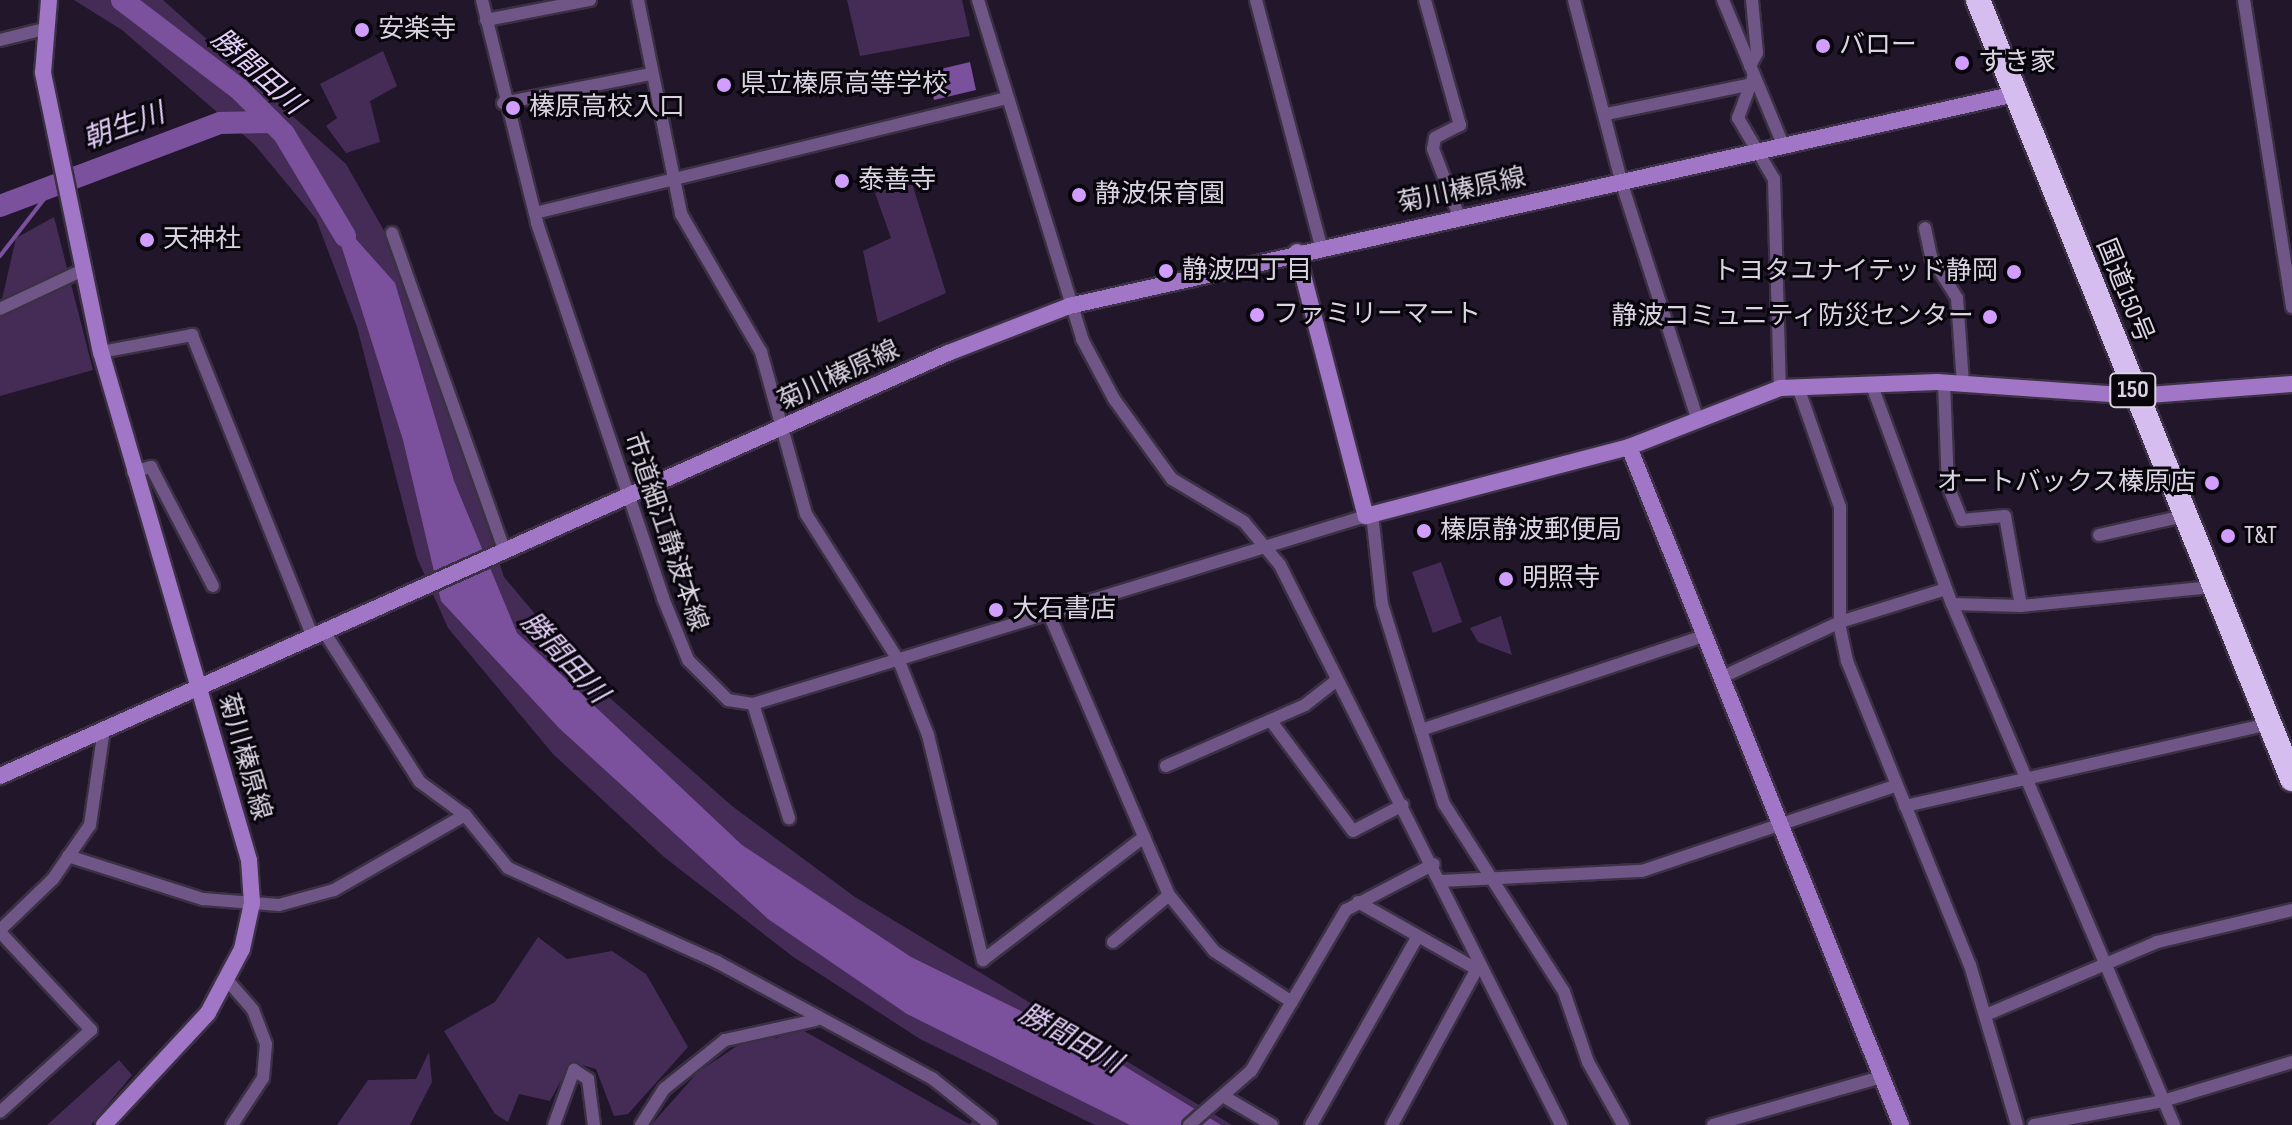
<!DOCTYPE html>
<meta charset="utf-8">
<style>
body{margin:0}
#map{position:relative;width:2292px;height:1125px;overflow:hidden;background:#21162a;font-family:"Sofia Sans Condensed","Noto Sans JP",sans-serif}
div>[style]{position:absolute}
.green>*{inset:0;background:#442c57}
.water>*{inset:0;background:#7b519e}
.stream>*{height:4px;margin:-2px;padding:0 2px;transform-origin:2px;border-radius:2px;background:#7b519e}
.river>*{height:22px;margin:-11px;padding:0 11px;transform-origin:11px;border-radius:11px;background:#7b519e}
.roads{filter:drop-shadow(2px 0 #3b3044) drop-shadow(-2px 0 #3b3044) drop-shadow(0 2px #3b3044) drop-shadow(0 -2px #3b3044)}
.street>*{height:12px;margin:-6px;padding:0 6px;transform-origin:6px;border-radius:6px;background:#705687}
.secondary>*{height:16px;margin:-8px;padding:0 8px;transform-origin:8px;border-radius:8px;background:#a176c6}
.highway>*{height:24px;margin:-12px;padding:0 12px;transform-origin:12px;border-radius:12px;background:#d6bdef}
.dots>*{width:22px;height:22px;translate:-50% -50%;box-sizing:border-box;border:4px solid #08050c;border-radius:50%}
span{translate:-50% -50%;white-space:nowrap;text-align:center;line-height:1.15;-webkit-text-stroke:6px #08050c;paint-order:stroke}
.shield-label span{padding:2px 6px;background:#08050c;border:2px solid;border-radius:6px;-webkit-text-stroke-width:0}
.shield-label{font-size:24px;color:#dad3e1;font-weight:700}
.poi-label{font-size:26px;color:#dad3e1}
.left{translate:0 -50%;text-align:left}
.right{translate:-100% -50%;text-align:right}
.street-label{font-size:26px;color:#dad3e1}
.water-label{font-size:28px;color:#e3cdf8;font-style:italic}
</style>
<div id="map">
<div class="green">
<div style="clip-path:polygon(74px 0,163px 0,346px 164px,399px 257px,504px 577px,593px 683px,732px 806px,855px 897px,1232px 1125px,1095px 1125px,920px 1039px,792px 956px,664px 857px,553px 754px,448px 628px,417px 558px,357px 327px,316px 219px,254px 144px,122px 30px)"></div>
<div style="clip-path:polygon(847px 0,962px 0,970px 36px,860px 56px)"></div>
<div style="clip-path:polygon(383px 51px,397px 86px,370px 101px,380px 142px,346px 153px,326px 126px,337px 118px,320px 84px)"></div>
<div style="clip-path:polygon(911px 180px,946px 293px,878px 323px,863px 251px,891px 238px,875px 193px)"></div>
<div style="clip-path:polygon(54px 217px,93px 370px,0 396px,0 308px,16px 238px)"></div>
<div style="clip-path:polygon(1441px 562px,1462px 622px,1433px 633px,1412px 572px)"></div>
<div style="clip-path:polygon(1501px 616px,1512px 655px,1478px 642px,1470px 628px)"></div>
<div style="clip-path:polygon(538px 937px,567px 959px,612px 951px,646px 974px,688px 1047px,628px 1114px,614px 1116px,596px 1069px,571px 1062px,550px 1101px,519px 1094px,508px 1122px,495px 1114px,444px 1031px,495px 1002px)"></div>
<div style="clip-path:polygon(797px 1027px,969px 1124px,981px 1116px,991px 1125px,651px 1125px,698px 1072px,749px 1038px,777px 1038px)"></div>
<div style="clip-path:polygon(429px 1052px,432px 1082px,410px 1125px,337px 1125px,368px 1080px,416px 1079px)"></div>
<div style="clip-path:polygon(119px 1060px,132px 1075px,91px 1125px,47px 1125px)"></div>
</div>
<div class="water">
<div style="clip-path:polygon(970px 62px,976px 90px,934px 100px,928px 72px)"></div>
<div style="clip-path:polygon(330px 210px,395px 283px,454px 481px,517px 633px,742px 845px,911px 957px,1088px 1044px,1221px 1125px,1130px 1125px,907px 1014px,768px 919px,559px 728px,441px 601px,403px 440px)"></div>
</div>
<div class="stream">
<div style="left:0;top:256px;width:85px;rotate:-52.2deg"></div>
</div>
<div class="river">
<div style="left:122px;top:0;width:147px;rotate:37.3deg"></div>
<div style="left:239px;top:89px;width:64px;rotate:45deg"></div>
<div style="left:284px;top:134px;width:119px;rotate:59.1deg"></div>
<div style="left:0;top:206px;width:235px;rotate:-20.7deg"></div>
<div style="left:220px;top:123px;width:52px;rotate:-1.1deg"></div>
</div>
<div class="roads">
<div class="street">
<div style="left:482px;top:0;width:230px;rotate:76.1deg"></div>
<div style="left:537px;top:223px;width:396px;rotate:71.4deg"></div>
<div style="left:663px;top:598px;width:67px;rotate:68deg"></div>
<div style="left:688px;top:660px;width:57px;rotate:45deg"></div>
<div style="left:728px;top:700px;width:25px;rotate:9deg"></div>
<div style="left:753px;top:704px;width:641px;rotate:-17.05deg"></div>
<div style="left:638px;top:0;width:218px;rotate:78.6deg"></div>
<div style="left:681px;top:214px;width:160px;rotate:59.9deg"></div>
<div style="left:761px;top:352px;width:168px;rotate:74.5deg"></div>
<div style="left:806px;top:514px;width:174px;rotate:57.7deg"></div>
<div style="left:899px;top:661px;width:79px;rotate:68.6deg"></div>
<div style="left:928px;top:735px;width:232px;rotate:76.3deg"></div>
<div style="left:983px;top:960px;width:203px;rotate:-37.4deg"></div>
<div style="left:978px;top:0;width:355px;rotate:72.9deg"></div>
<div style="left:1082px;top:339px;width:68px;rotate:61.9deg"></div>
<div style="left:1114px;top:399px;width:99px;rotate:54.1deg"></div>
<div style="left:1172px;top:479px;width:84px;rotate:30.8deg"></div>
<div style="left:1244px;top:522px;width:56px;rotate:50.1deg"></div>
<div style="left:1280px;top:565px;width:627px;rotate:63.35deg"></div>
<div style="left:1256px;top:0;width:254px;rotate:75.2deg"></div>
<div style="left:1425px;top:0;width:130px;rotate:74.4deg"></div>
<div style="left:1460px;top:125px;width:28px;rotate:153deg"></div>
<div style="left:1435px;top:138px;width:11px;rotate:100deg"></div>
<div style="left:1433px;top:149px;width:72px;rotate:68.8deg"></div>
<div style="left:1574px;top:0;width:187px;rotate:75.4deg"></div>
<div style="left:1621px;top:181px;width:249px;rotate:72.2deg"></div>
<div style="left:1723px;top:0;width:157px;rotate:67.5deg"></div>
<div style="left:2244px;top:0;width:311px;rotate:81.1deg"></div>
<div style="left:486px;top:20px;width:106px;rotate:-10.9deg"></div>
<div style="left:0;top:40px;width:45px;rotate:-14deg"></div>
<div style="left:1750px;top:66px;width:15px;rotate:-62deg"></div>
<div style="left:1757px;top:53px;width:53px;rotate:-95.4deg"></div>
<div style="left:1754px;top:75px;width:46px;rotate:110.4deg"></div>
<div style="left:1738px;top:118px;width:71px;rotate:59.5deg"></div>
<div style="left:1774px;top:179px;width:209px;rotate:88.4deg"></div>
<div style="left:503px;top:103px;width:151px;rotate:-11.1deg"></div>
<div style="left:1607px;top:114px;width:143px;rotate:-11.7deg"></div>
<div style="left:535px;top:213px;width:482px;rotate:-13.7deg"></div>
<div style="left:1925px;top:228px;width:30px;rotate:78deg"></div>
<div style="left:1931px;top:257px;width:49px;rotate:57.6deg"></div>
<div style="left:1957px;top:298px;width:86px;rotate:86deg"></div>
<div style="left:392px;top:233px;width:335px;rotate:70.5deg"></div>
<div style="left:0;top:309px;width:92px;rotate:-25.2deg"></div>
<div style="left:101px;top:352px;width:93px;rotate:-10.6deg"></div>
<div style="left:192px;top:335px;width:323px;rotate:68.2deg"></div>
<div style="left:1871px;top:383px;width:235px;rotate:69.9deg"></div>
<div style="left:1952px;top:604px;width:566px;rotate:66.92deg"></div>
<div style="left:1944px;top:383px;width:103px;rotate:87.8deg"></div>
<div style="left:1948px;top:486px;width:37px;rotate:68deg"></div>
<div style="left:1962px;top:520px;width:43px;rotate:-5.3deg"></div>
<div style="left:2005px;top:516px;width:91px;rotate:79.9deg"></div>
<div style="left:2021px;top:606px;width:69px;rotate:-178.3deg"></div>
<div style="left:1798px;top:387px;width:127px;rotate:70.7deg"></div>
<div style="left:1840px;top:507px;width:121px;rotate:90deg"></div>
<div style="left:1840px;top:628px;width:34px;rotate:78deg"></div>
<div style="left:1847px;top:661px;width:328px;rotate:68deg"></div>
<div style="left:1970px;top:965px;width:167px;rotate:73.6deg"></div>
<div style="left:133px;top:472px;width:19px;rotate:-16deg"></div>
<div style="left:151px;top:467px;width:134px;rotate:62.5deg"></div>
<div style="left:1372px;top:514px;width:91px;rotate:83.7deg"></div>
<div style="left:1382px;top:604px;width:209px;rotate:72.8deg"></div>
<div style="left:1444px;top:804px;width:223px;rotate:57.4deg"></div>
<div style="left:1564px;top:992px;width:74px;rotate:71.1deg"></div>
<div style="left:1588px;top:1062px;width:72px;rotate:60.9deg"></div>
<div style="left:2099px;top:535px;width:86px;rotate:-12.7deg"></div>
<div style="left:2021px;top:606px;width:191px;rotate:-5.7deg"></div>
<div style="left:1049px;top:614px;width:306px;rotate:66.9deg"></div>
<div style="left:1169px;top:895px;width:72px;rotate:51.2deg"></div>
<div style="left:1214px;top:951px;width:93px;rotate:33.2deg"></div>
<div style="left:323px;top:630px;width:180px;rotate:57.5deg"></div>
<div style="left:420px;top:782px;width:56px;rotate:36.3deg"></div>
<div style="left:465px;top:815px;width:68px;rotate:50.9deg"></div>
<div style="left:508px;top:868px;width:229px;rotate:24.2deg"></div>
<div style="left:717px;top:962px;width:246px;rotate:28.4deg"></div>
<div style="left:933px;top:1079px;width:74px;rotate:38.4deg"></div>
<div style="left:1720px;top:678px;width:132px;rotate:-25deg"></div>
<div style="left:1840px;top:622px;width:111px;rotate:-17.3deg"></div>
<div style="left:753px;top:704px;width:120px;rotate:72.5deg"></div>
<div style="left:1271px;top:721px;width:137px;rotate:53.3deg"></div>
<div style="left:1353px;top:831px;width:56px;rotate:-27.5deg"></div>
<div style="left:1421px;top:730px;width:297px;rotate:-18.4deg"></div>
<div style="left:1166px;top:766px;width:152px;rotate:-23.7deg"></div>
<div style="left:1305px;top:705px;width:39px;rotate:-38deg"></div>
<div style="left:1905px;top:806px;width:373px;rotate:-12.7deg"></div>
<div style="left:68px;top:856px;width:142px;rotate:17.7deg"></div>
<div style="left:203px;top:899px;width:76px;rotate:4.5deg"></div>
<div style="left:279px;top:905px;width:57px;rotate:-15.3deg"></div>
<div style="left:334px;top:890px;width:151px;rotate:-29.8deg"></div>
<div style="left:1442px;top:881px;width:200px;rotate:-2.9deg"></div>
<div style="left:1642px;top:871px;width:266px;rotate:-18.6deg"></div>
<div style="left:1358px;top:902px;width:138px;rotate:29.5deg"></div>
<div style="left:0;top:930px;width:74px;rotate:-43.9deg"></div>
<div style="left:53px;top:879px;width:65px;rotate:-55.6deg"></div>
<div style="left:90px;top:825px;width:90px;rotate:-81.7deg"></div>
<div style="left:0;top:932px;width:134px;rotate:47.1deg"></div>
<div style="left:91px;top:1030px;width:122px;rotate:138deg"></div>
<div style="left:1113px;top:942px;width:73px;rotate:-40deg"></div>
<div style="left:228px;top:981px;width:38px;rotate:49deg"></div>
<div style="left:253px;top:1010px;width:36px;rotate:69deg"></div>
<div style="left:266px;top:1044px;width:34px;rotate:95deg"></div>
<div style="left:263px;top:1078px;width:56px;rotate:123.4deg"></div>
<div style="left:1986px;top:1015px;width:186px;rotate:-23.1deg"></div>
<div style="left:2157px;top:942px;width:139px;rotate:-13.3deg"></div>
<div style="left:1223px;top:1096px;width:57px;rotate:30.6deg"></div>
<div style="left:554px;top:1125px;width:59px;rotate:-70deg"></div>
<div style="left:574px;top:1070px;width:17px;rotate:33deg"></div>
<div style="left:588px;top:1079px;width:46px;rotate:82.6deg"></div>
<div style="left:641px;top:1125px;width:43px;rotate:-57.4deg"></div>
<div style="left:664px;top:1089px;width:78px;rotate:-38.8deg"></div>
<div style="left:725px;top:1040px;width:93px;rotate:-12.4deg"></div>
<div style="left:1189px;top:1125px;width:82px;rotate:-41.1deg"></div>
<div style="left:1251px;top:1071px;width:187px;rotate:-59.5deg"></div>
<div style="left:1346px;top:910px;width:99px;rotate:-27.6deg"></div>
<div style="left:1311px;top:1125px;width:215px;rotate:-60.5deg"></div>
<div style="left:1392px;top:1125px;width:172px;rotate:-61.5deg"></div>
<div style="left:1713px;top:1125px;width:176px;rotate:-15.9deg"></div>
<div style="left:2034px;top:1125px;width:131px;rotate:-10.5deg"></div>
<div style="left:2163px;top:1101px;width:135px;rotate:-16.8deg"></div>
</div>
<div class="secondary">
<div style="left:49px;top:0;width:73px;rotate:94.7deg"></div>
<div style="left:43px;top:73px;width:285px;rotate:78.3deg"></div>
<div style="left:101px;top:352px;width:529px;rotate:73.76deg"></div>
<div style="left:249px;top:860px;width:43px;rotate:86deg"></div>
<div style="left:252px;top:903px;width:47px;rotate:102.3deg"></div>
<div style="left:242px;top:949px;width:72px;rotate:118deg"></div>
<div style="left:208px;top:1013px;width:153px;rotate:132.9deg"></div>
<div style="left:1297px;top:252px;width:273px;rotate:75.4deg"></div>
<div style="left:1366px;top:516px;width:272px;rotate:-14.7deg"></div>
<div style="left:1629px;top:447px;width:162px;rotate:-21.3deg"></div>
<div style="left:1780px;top:388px;width:157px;rotate:-2.2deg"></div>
<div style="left:1937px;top:382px;width:199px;rotate:4deg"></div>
<div style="left:2136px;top:396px;width:156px;rotate:-4.4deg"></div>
<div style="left:1629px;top:447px;width:731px;rotate:68.14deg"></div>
<div style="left:0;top:776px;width:1038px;rotate:-24.05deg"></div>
<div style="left:948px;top:353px;width:130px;rotate:-21.2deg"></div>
<div style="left:1069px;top:306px;width:969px;rotate:-12.63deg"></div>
</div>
<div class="highway">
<div style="left:1978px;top:0;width:840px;rotate:68.05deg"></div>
</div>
</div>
<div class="dots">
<div style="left:362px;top:30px;background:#d19dfe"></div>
<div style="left:1823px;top:46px;background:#d19dfe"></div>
<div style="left:1962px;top:63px;background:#d19dfe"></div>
<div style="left:724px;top:85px;background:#d19dfe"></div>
<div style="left:513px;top:108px;background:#d19dfe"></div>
<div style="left:842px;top:181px;background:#d19dfe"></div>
<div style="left:1079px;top:195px;background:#d19dfe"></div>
<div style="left:147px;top:240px;background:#d19dfe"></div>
<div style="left:1166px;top:271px;background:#d19dfe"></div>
<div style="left:2014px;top:272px;background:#d19dfe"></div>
<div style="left:1257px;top:315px;background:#d19dfe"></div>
<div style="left:1990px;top:317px;background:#d19dfe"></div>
<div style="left:2212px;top:483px;background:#d19dfe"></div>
<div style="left:1424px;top:531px;background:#d19dfe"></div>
<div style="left:2228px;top:536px;background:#d19dfe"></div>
<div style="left:1506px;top:579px;background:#d19dfe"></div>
<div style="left:996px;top:610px;background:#d19dfe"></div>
</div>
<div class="shield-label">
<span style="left:2133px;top:390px">150</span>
</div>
<div class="poi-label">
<span class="left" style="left:378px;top:30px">安楽寺</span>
<span class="left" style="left:1839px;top:46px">バロー</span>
<span class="left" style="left:1978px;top:63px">すき家</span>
<span class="left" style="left:740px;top:85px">県立榛原高等学校</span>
<span class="left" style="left:529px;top:108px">榛原高校入口</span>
<span class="left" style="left:858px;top:181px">泰善寺</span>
<span class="left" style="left:1095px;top:195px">静波保育園</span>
<span class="left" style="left:163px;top:240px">天神社</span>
<span class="left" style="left:1182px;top:271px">静波四丁目</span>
<span class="right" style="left:1998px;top:272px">トヨタユナイテッド静岡</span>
<span class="left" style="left:1273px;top:315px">ファミリーマート</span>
<span class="right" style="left:1974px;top:317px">静波コミュニティ防災センター</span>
<span class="right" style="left:2196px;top:483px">オートバックス榛原店</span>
<span class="left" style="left:1440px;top:531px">榛原静波郵便局</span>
<span class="left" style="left:2244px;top:536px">T&amp;T</span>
<span class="left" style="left:1522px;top:579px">明照寺</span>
<span class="left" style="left:1012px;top:610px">大石書店</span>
</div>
<div class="street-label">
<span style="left:1462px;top:191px;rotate:-12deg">菊川榛原線</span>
<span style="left:2124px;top:291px;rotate:68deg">国道150号</span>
<span style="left:839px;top:376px;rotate:-25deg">菊川榛原線</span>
<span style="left:665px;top:532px;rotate:71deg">市道細江静波本線</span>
<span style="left:244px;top:757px;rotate:74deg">菊川榛原線</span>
</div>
<div class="water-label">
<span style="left:257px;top:72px;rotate:42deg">勝間田川</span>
<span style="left:124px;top:127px;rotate:-20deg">朝生川</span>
<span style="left:564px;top:658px;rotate:47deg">勝間田川</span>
<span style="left:1070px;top:1039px;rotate:29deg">勝間田川</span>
</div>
</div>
